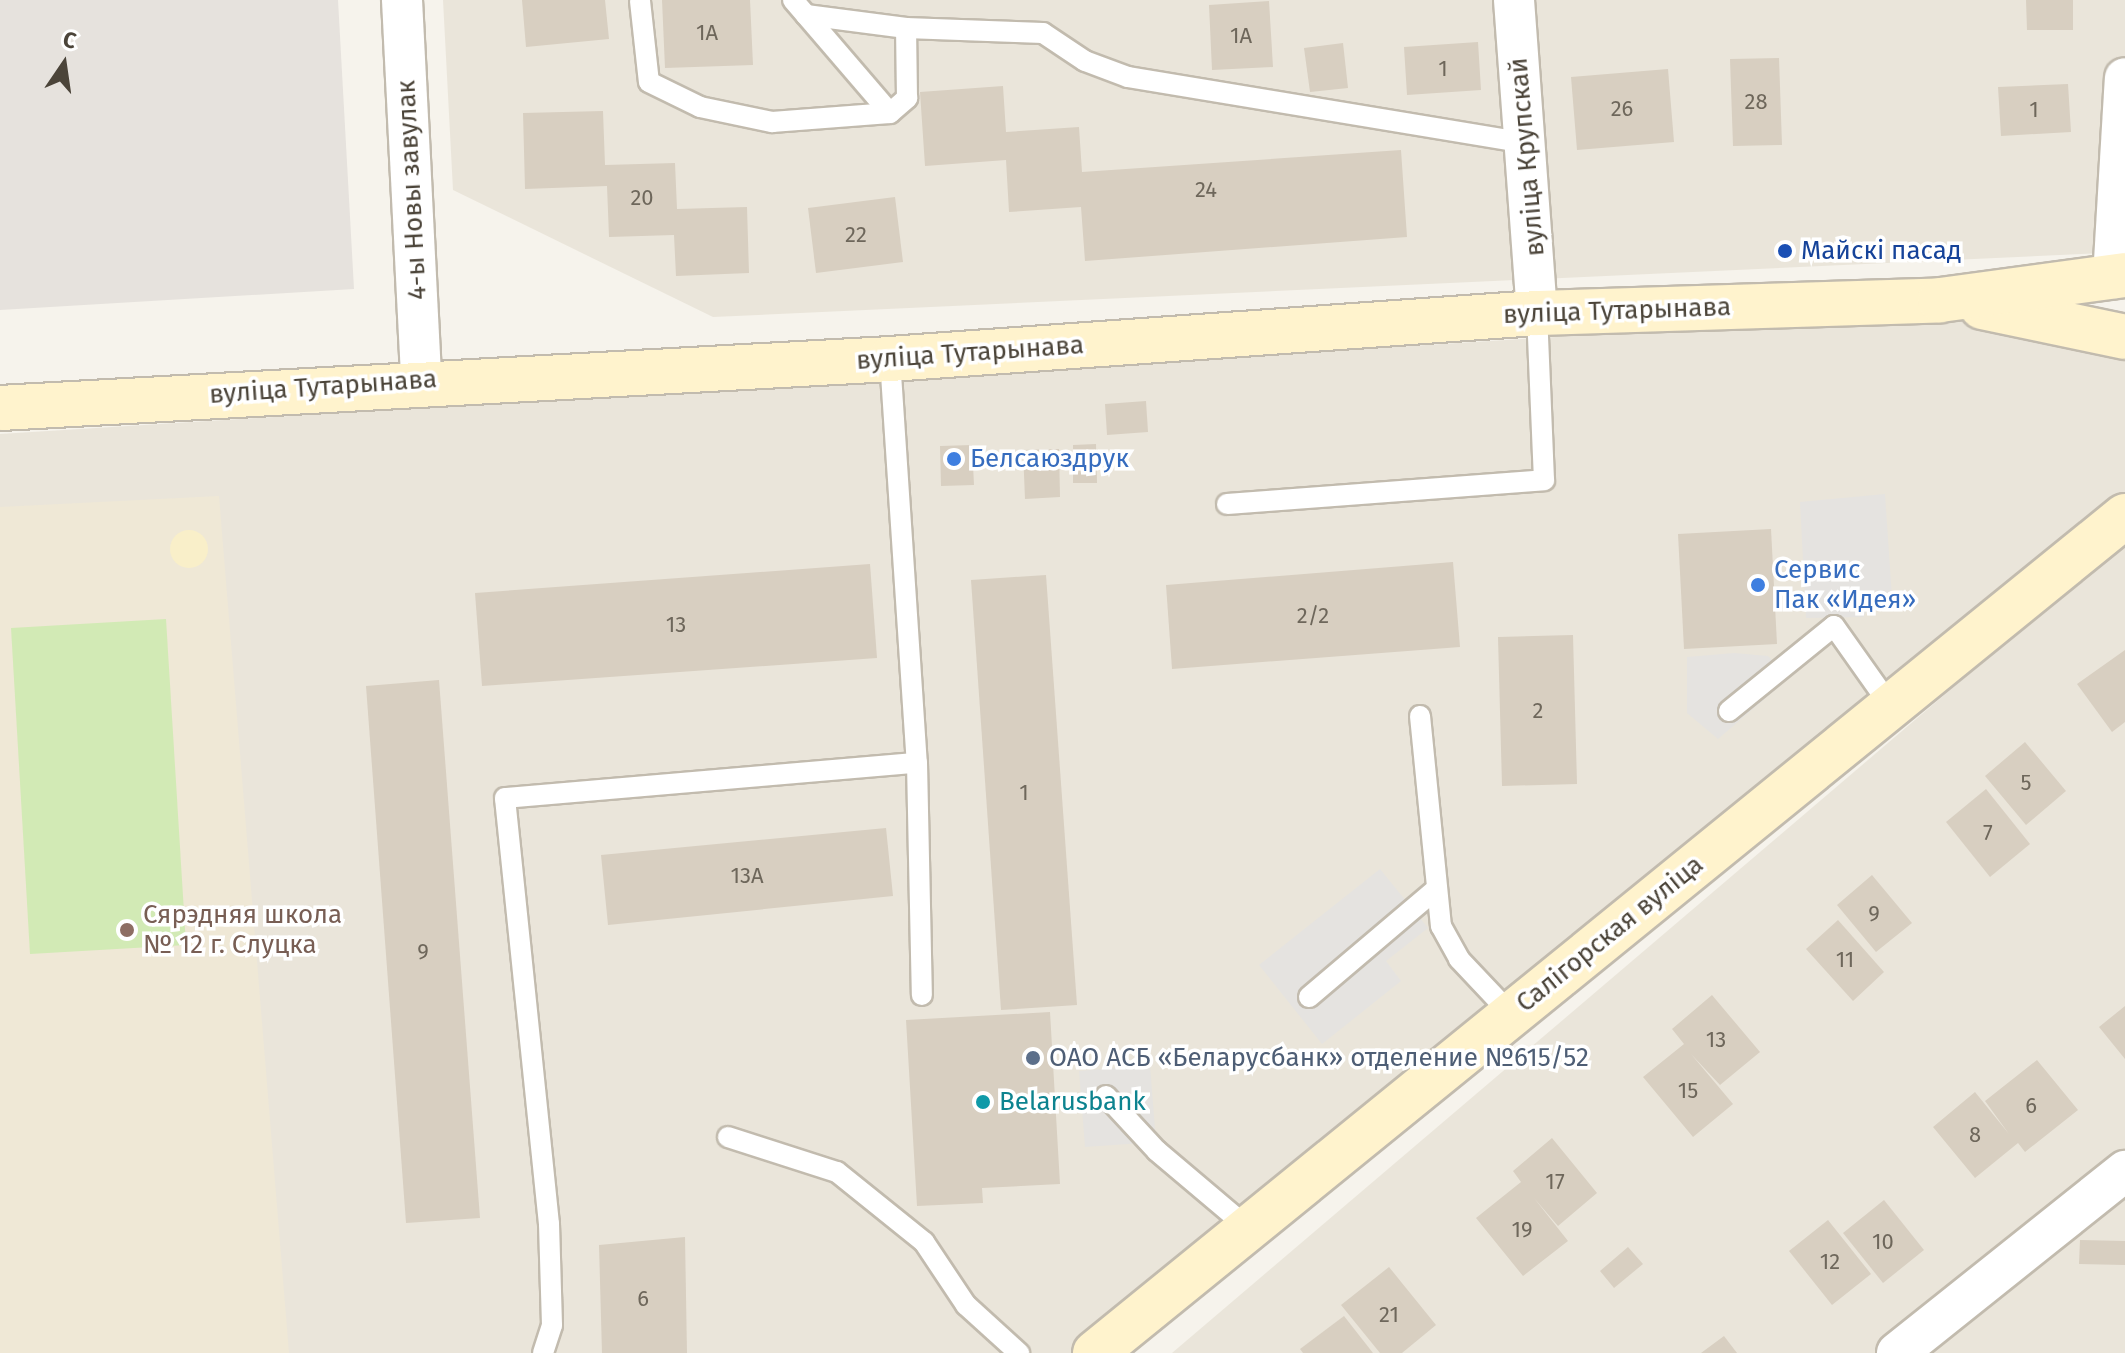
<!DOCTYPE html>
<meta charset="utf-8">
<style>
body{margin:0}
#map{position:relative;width:2125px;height:1353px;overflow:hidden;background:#f6f3ec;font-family:"Fira Sans",sans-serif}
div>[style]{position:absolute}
.residential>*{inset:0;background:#eae5da}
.industrial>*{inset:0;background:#e6e2dd}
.education>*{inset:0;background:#efe8d6}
.green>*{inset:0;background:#d2eab5}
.sand>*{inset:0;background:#f9efc9}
.round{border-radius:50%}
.parking>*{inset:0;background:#e5e3e0}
.building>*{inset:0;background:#d8cfc1}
.roads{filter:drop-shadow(2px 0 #c2bbae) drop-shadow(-2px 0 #c2bbae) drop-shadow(0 2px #c2bbae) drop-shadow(0 -2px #c2bbae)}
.lane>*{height:20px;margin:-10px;padding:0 10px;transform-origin:10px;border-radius:10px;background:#fff}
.street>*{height:40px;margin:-20px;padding:0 20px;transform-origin:20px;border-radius:20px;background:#fff}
.secondary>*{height:44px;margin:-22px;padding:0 22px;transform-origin:22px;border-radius:22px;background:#fff3cd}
.dots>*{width:22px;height:22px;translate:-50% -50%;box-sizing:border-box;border:4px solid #fff;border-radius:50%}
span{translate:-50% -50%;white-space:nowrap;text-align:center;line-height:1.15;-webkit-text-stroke:7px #fff;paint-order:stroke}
.number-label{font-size:22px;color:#6e675b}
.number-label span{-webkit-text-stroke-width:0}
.street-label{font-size:26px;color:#4b4439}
.transit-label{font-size:26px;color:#164399}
.left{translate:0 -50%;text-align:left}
.shop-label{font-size:26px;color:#366cbe}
.education-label{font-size:26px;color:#785e54}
.service-label{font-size:26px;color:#4e5e75}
.culture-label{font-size:26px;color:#0d838f}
.north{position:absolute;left:24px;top:24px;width:80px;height:80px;-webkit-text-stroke:6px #fff;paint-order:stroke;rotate:13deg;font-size:22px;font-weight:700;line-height:32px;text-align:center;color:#4b4439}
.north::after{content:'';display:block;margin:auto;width:28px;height:36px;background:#4b4439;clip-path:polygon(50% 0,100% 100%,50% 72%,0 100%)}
</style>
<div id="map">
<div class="residential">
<div style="clip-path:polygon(443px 0,2125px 0,2125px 252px,713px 317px,453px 190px)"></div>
<div style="clip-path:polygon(2068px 305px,2125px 322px,2125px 501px,1081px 1353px,0 1353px,0 434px)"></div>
<div style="clip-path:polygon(2125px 541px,2125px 1353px,1172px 1353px)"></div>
</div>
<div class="industrial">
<div style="clip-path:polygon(0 0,338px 0,354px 289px,0 310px)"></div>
</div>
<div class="education">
<div style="clip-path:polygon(219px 496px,289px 1353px,0 1353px,0 507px)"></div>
</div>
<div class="green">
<div style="clip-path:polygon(166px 619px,186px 945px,30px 954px,11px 628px)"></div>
</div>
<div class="sand">
<div class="round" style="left:170px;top:530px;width:38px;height:38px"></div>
</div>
<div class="parking">
<div style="clip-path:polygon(1885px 494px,1892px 598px,1872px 602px,1863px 617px,1806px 618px,1800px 502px)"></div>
<div style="clip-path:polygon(1734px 653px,1768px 656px,1789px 678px,1718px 739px,1687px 713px,1687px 657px)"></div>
<div style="clip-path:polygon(1380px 869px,1428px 928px,1386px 961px,1401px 981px,1322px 1044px,1259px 965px)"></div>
<div style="clip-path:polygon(1150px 1065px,1156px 1142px,1085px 1147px,1079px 1071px)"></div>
</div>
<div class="building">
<div style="clip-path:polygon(522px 0,605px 0,609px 39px,526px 47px)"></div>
<div style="clip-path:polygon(662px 0,750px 0,753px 65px,665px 68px)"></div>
<div style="clip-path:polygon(2026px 0,2073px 0,2073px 30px,2027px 30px)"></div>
<div style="clip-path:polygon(1269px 1px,1273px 67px,1212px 70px,1209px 5px)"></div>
<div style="clip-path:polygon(1478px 42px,1481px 90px,1407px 95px,1404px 47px)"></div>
<div style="clip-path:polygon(1343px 43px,1348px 88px,1310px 92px,1304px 48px)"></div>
<div style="clip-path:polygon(1779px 58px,1782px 145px,1733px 146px,1730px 59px)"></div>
<div style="clip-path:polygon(1668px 69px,1674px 142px,1577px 150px,1571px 77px)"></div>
<div style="clip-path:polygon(2068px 84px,2071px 132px,2001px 136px,1998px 87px)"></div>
<div style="clip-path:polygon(1003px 86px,1006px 132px,1079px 127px,1082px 172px,1401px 150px,1407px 237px,1085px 261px,1081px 207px,1009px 212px,1006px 160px,925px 166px,920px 92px)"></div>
<div style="clip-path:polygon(603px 111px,605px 165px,675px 163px,677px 209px,747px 207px,749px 273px,676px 276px,674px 235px,609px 237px,607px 186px,525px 189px,523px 113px)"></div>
<div style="clip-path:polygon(895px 197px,903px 262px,816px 273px,808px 208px)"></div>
<div style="clip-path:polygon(1146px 401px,1148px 432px,1107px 435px,1105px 404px)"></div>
<div style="clip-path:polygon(1096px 444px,1097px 483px,1073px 483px,1073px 445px)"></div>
<div style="clip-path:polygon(972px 445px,974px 485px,941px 486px,940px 446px)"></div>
<div style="clip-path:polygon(1059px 449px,1060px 497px,1025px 499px,1023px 450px)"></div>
<div style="clip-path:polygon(1771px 529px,1777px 644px,1684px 649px,1678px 534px)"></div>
<div style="clip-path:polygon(1453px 562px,1460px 647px,1172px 669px,1166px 585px)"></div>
<div style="clip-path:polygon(870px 564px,877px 658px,482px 686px,475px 593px)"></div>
<div style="clip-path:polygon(1046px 575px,1077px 1005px,1001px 1010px,971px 580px)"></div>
<div style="clip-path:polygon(1573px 635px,1577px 784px,1502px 786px,1498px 637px)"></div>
<div style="clip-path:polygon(2125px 650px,2125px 722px,2112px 732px,2077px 684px)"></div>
<div style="clip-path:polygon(439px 680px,480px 1218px,406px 1223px,366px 686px)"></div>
<div style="clip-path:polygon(2025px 742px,2066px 791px,2026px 825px,1985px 776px)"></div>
<div style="clip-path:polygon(1986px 789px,2030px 844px,1990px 877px,1946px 822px)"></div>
<div style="clip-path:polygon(886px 828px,893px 896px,608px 925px,601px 855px)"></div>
<div style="clip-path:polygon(1872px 875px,1912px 923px,1876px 952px,1837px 905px)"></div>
<div style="clip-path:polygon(1838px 920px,1884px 972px,1853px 1001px,1806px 949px)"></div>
<div style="clip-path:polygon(1712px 995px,1760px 1052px,1720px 1085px,1691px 1054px,1733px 1104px,1693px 1137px,1643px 1077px,1684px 1044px,1672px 1029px)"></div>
<div style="clip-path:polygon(2125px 1006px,2125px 1059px,2099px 1027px)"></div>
<div style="clip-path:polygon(1050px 1012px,1060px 1184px,982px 1188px,983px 1203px,917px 1206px,906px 1020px)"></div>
<div style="clip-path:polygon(2037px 1060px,2078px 1110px,2025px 1152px,2018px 1143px,1975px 1178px,1933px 1127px,1975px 1092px,2009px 1134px,1985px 1101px)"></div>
<div style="clip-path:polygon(1552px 1138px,1597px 1193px,1558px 1226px,1534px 1198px,1568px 1241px,1523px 1276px,1476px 1218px,1521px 1182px,1513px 1171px)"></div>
<div style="clip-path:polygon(1884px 1200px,1924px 1250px,1883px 1283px,1843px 1233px)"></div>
<div style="clip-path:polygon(1828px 1220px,1871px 1274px,1832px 1305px,1789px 1251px)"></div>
<div style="clip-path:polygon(685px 1237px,687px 1353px,602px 1353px,599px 1245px)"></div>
<div style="clip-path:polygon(2080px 1240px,2125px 1241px,2125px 1265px,2079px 1264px)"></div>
<div style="clip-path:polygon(1628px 1247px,1643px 1264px,1614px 1288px,1600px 1271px)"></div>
<div style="clip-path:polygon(1389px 1267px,1436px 1325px,1402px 1353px,1380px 1353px,1341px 1305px)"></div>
<div style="clip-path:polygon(1344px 1316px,1373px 1353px,1303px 1353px,1300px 1349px)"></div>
<div style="clip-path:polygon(1724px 1336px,1737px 1353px,1701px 1353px)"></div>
</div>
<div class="roads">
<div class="lane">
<div style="left:793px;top:0;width:20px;rotate:49deg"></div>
<div style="left:806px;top:15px;width:101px;rotate:7.4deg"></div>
<div style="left:640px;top:1px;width:81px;rotate:83.7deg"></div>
<div style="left:649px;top:82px;width:57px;rotate:26.1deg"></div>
<div style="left:700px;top:107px;width:74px;rotate:11.8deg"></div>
<div style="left:772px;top:122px;width:118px;rotate:-4.4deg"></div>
<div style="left:890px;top:113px;width:23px;rotate:-41deg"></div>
<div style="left:907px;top:98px;width:70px;rotate:-90.8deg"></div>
<div style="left:906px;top:28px;width:137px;rotate:2.1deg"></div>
<div style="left:1043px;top:33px;width:50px;rotate:33.7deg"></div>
<div style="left:1085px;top:61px;width:46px;rotate:20.4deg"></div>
<div style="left:1128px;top:77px;width:402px;rotate:9.4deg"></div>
<div style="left:806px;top:15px;width:129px;rotate:49.4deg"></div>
<div style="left:890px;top:359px;width:405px;rotate:86.2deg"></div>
<div style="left:917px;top:763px;width:232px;rotate:88.8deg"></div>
<div style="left:1227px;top:504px;width:318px;rotate:-4.3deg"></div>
<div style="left:1544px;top:480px;width:167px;rotate:-92.4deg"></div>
<div style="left:1729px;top:711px;width:135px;rotate:-39deg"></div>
<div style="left:1834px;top:626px;width:100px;rotate:54.7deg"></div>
<div style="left:1420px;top:716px;width:211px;rotate:84.3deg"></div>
<div style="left:1441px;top:926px;width:38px;rotate:61deg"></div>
<div style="left:1459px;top:959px;width:74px;rotate:46.6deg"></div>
<div style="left:1309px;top:997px;width:164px;rotate:-40.3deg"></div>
<div style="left:1106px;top:1096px;width:75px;rotate:47.2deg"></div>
<div style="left:1157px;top:1151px;width:118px;rotate:40.2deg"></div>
<div style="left:728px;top:1137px;width:114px;rotate:17.8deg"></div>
<div style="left:837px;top:1172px;width:112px;rotate:38.8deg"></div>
<div style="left:924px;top:1242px;width:76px;rotate:56.3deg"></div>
<div style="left:966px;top:1305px;width:72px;rotate:42.2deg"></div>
<div style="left:543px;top:1353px;width:29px;rotate:-72deg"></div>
<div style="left:552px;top:1325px;width:101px;rotate:-91.7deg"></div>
<div style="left:549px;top:1224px;width:428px;rotate:-95.9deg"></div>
<div style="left:505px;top:798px;width:413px;rotate:-4.9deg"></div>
</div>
<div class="street">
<div style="left:402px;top:0;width:379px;rotate:87.1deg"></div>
<div style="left:1514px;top:0;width:314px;rotate:85.8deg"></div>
<div style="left:2113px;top:278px;width:200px;rotate:-86.6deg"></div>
<div style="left:1897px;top:1353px;width:292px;rotate:-38.6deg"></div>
</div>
<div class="secondary">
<div style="left:1982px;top:307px;width:146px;rotate:11.8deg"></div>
<div style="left:0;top:408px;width:891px;rotate:-3.15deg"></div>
<div style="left:890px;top:359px;width:649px;rotate:-4.07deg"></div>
<div style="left:1537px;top:313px;width:403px;rotate:-1.8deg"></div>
<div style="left:1940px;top:300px;width:187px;rotate:-7.7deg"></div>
<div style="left:1095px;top:1353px;width:1327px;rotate:-39.1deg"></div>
</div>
</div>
<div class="dots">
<div style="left:1785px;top:251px;background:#1a4fb4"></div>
<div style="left:954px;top:459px;background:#3f7fe0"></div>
<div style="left:1758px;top:585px;background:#3f7fe0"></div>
<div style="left:127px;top:930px;background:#8d6e63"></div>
<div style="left:1033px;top:1058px;background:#5c6f8a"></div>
<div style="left:983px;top:1102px;background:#0f9aa8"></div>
</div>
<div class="number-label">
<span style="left:707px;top:33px">1А</span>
<span style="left:1241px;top:36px">1А</span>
<span style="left:1443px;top:69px">1</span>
<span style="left:1756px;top:102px">28</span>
<span style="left:1622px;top:109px">26</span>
<span style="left:2034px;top:110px">1</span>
<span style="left:1206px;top:190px">24</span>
<span style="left:642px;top:198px">20</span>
<span style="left:856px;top:235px">22</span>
<span style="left:1313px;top:616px">2/2</span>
<span style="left:676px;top:625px">13</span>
<span style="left:1538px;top:711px">2</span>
<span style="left:2026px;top:783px">5</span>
<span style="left:1024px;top:793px">1</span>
<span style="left:1988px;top:833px">7</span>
<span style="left:747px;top:876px">13А</span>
<span style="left:1874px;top:914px">9</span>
<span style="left:423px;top:952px">9</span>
<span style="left:1845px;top:960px">11</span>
<span style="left:1716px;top:1040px">13</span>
<span style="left:1688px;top:1091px">15</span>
<span style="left:2031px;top:1106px">6</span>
<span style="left:1975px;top:1135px">8</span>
<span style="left:1555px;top:1182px">17</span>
<span style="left:1522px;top:1230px">19</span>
<span style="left:1883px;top:1242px">10</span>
<span style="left:1830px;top:1262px">12</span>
<span style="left:643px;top:1299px">6</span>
<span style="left:1389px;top:1315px">21</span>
</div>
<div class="street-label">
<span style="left:1527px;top:157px;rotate:-95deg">вуліца Крупскай</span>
<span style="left:412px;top:190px;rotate:-93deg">4-ы Новы завулак</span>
<span style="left:1617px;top:311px;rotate:-2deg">вуліца Тутарынава</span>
<span style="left:970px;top:353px;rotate:-4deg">вуліца Тутарынава</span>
<span style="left:323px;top:387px;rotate:-4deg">вуліца Тутарынава</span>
<span style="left:1610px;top:934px;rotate:-39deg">Салігорская вуліца</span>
</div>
<div class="transit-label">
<span class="left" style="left:1801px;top:251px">Майскі пасад</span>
</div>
<div class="shop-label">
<span class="left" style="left:970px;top:459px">Белсаюздрук</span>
<span class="left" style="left:1774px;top:585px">Сервис<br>Пак «Идея»</span>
</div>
<div class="education-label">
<span class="left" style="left:143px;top:930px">Сярэдняя школа<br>№ 12 г. Слуцка</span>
</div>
<div class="service-label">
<span class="left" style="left:1049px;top:1058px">ОАО АСБ «Беларусбанк» отделение №615/52</span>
</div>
<div class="culture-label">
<span class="left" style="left:999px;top:1102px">Belarusbank</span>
</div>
<div class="north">С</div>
</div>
